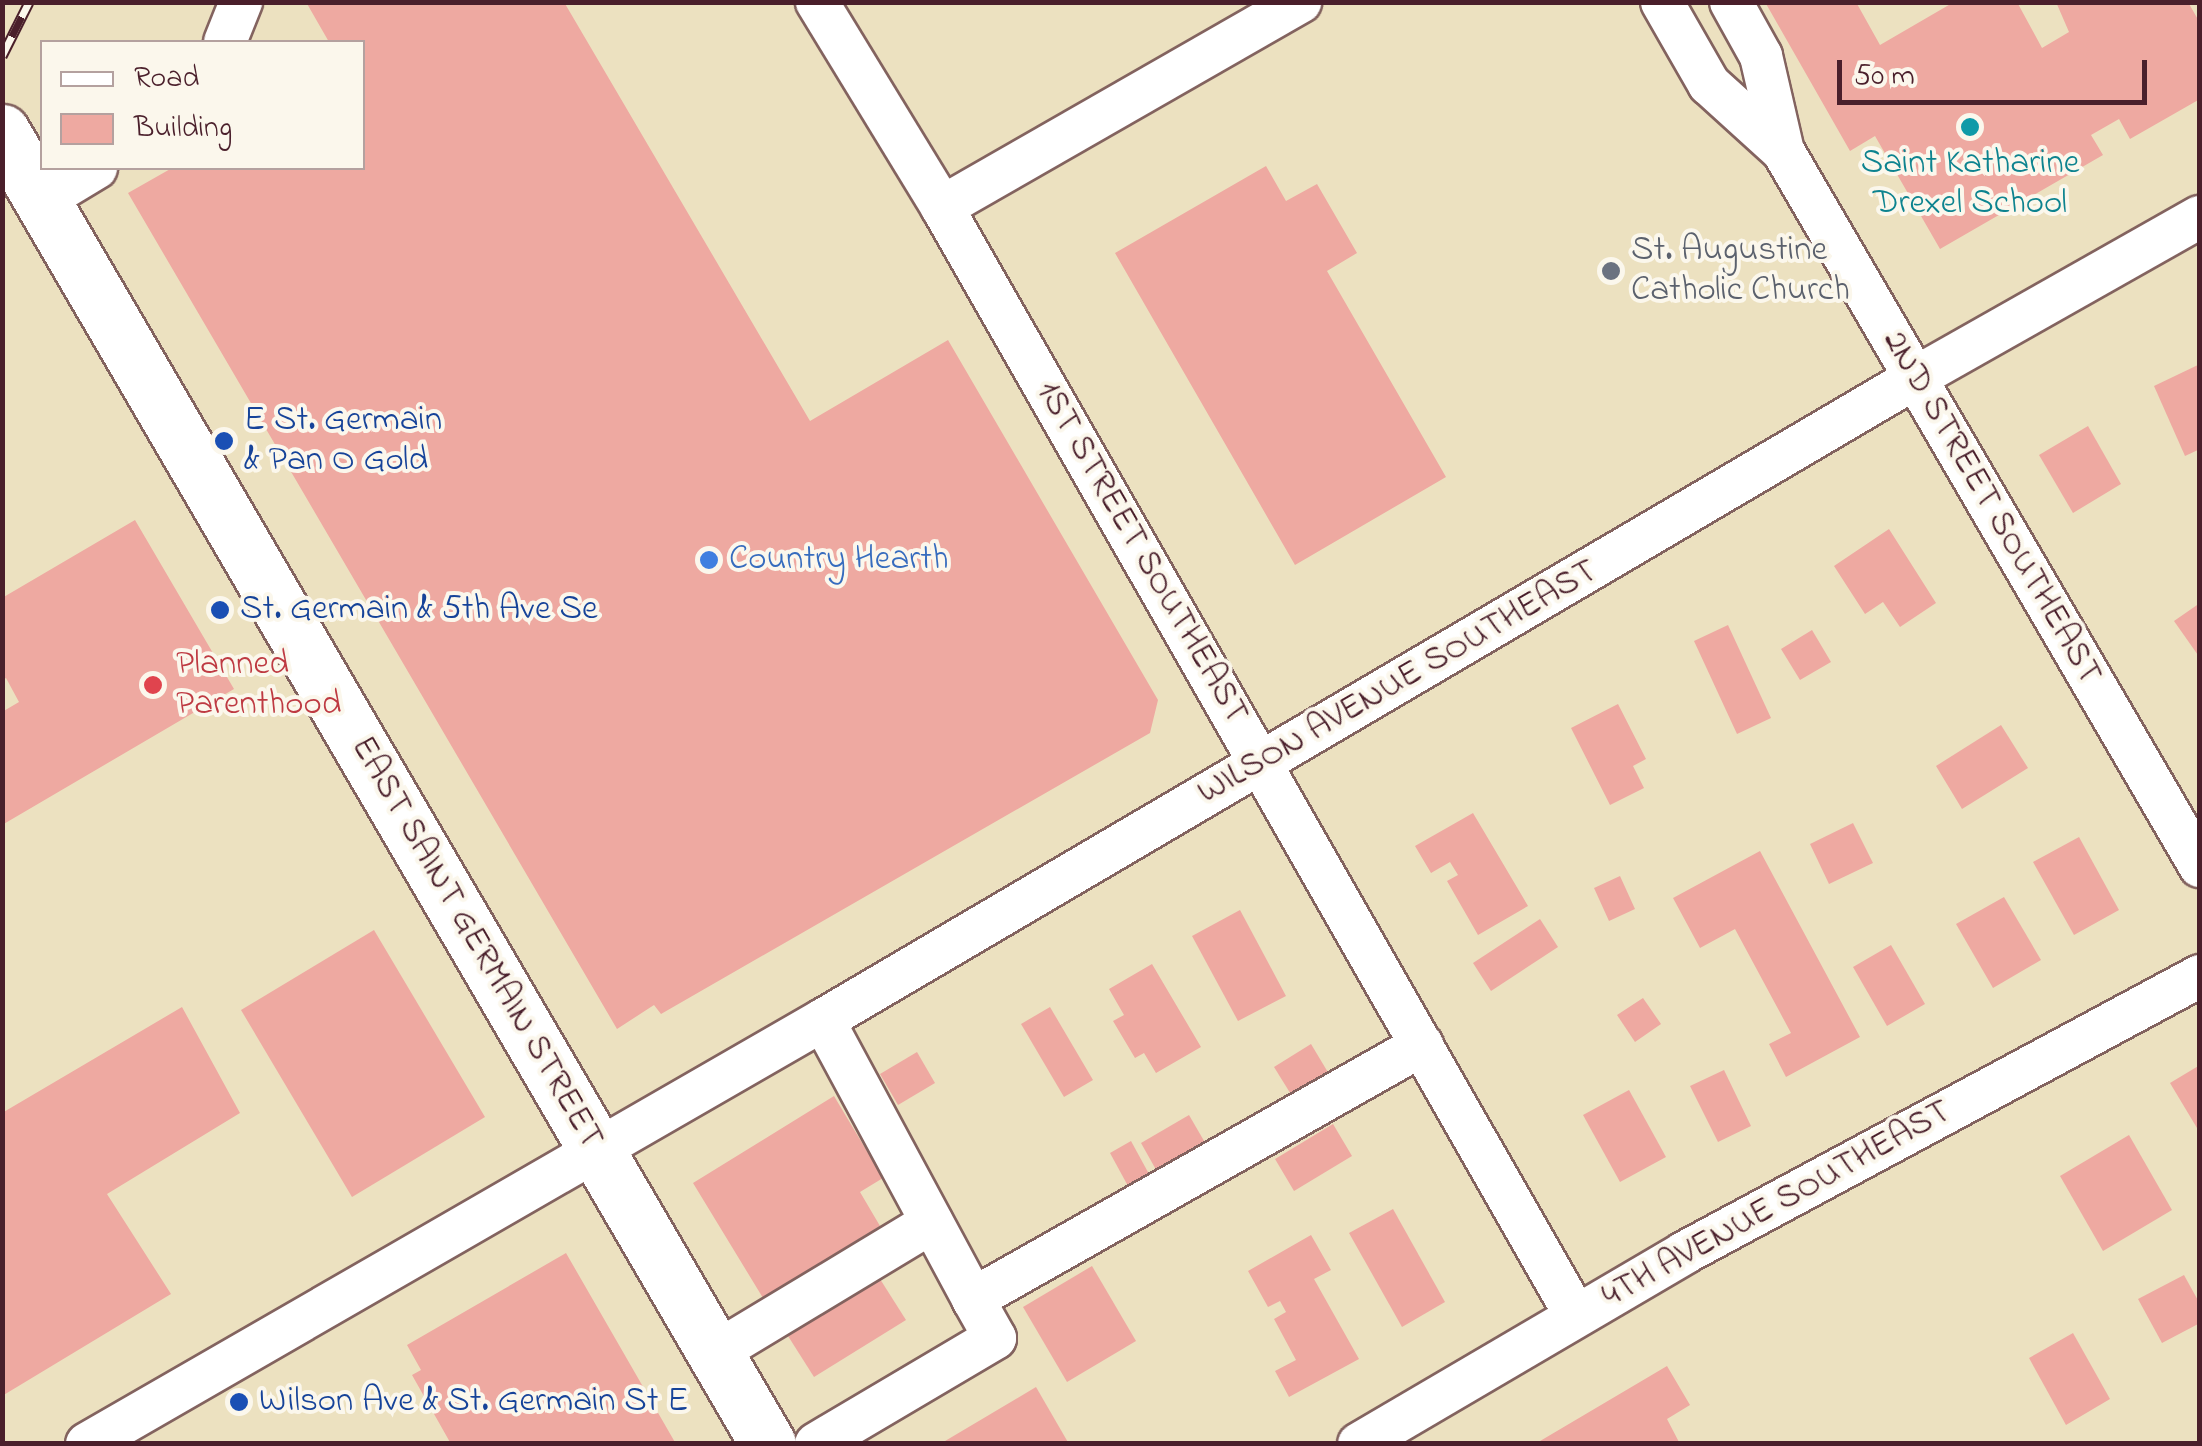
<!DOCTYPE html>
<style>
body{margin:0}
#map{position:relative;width:2202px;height:1446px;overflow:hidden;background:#ece1c0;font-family:"Indie Flower",sans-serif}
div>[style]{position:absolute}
.building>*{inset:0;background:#eea9a1}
.roads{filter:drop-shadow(2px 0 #83635f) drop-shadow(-2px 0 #83635f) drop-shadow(0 2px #83635f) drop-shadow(0 -2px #83635f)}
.minor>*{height:42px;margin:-21px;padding:0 21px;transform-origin:21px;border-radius:21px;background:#fff}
.major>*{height:55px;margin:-27.5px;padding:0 27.5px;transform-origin:27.5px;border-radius:27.5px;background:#fff}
.rail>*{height:11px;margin-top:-5.5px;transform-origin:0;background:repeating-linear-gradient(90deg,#fbf7ec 0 22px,#4a1f2b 0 44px);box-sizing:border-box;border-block:2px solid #4a1f2b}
.dots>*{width:28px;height:28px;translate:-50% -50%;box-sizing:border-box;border:5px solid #fbf7ec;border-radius:50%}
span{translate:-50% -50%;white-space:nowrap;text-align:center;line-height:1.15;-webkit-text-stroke:8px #fbf7ec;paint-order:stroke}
.culture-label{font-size:35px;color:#0d838f}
.worship-label{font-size:35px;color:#5b616d}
.left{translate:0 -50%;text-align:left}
.transit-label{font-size:35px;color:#164399}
.street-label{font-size:35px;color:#4a1f2b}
.shop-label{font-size:35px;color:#366cbe}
.health-label{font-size:35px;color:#be3a42}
.frame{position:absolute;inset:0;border:5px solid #4a1f2b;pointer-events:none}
.legend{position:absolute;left:40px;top:40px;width:325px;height:130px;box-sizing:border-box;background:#fbf7ec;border:2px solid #b4a19f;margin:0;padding:12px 18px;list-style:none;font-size:30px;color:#4a1f2b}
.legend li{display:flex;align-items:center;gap:20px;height:50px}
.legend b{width:50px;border:2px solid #b4a19f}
.scale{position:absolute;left:1837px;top:60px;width:310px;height:45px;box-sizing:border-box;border:5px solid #4a1f2b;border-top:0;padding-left:12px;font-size:30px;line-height:35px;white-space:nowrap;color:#4a1f2b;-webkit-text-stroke:8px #fbf7ec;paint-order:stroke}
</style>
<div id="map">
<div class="building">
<div style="clip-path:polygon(306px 2px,564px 2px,810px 421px,948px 340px,1158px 700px,1150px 733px,661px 1014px,654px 1005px,617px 1029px,128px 193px,172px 168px,362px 168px,362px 42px,329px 42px)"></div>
<div style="clip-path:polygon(1765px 2px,1856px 2px,1880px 45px,1954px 2px,2017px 2px,2042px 48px,2069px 32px,2056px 2px,2188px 2px,2200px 23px,2200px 99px,2130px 139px,2119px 119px,2091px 135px,2103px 155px,1940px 249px,1875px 136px,1850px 151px)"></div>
<div style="clip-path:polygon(1266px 166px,1286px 201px,1317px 184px,1357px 253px,1327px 271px,1446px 477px,1295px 565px,1115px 253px)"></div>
<div style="clip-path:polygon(2200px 364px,2200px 449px,2185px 456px,2154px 386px)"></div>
<div style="clip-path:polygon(2088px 426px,2121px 484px,2073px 513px,2039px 455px)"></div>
<div style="clip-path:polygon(135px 520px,234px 689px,2px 825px,2px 712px,19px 702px,6px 678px,2px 680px,2px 598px)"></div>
<div style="clip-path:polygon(1889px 529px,1936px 603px,1900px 627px,1883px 602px,1865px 614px,1834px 566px)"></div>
<div style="clip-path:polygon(2200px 603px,2200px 658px,2174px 621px)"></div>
<div style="clip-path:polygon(1728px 625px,1771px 718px,1737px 734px,1694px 641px)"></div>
<div style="clip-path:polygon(1812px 630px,1831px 662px,1800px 680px,1781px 649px)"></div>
<div style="clip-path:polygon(1618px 704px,1646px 759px,1633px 766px,1644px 788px,1610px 805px,1571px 728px)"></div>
<div style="clip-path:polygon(2001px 725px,2028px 768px,1962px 809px,1936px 766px)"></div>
<div style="clip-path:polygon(1473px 813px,1528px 906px,1478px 935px,1447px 881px,1458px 875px,1450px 862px,1431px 873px,1415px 846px)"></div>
<div style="clip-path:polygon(1853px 823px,1873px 863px,1829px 884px,1810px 844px)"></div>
<div style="clip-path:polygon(2079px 837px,2119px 910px,2074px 935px,2033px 862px)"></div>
<div style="clip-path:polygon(1760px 851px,1860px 1037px,1786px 1077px,1769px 1044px,1791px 1033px,1735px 929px,1700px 948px,1673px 898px)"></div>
<div style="clip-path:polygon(1620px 876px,1635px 909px,1609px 921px,1594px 888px)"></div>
<div style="clip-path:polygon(2004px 897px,2041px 960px,1993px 988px,1956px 924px)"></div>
<div style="clip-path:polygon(1240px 910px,1286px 996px,1238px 1021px,1192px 936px)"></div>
<div style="clip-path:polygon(1540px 919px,1558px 947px,1491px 991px,1473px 963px)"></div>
<div style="clip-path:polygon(374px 930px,485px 1117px,352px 1197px,241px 1010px)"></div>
<div style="clip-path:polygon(1891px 945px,1925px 1004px,1887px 1026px,1853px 967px)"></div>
<div style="clip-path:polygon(1152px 964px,1201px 1047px,1156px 1073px,1144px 1053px,1135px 1058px,1113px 1021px,1124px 1015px,1109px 989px)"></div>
<div style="clip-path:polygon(1643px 998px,1661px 1024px,1635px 1042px,1617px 1015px)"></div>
<div style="clip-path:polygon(182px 1007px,240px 1113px,107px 1194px,171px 1294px,2px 1396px,2px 1113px)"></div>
<div style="clip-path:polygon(1050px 1007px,1093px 1080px,1064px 1097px,1021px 1024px)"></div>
<div style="clip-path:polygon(1311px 1044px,1329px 1074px,1292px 1096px,1274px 1067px)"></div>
<div style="clip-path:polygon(917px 1052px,935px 1083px,898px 1105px,880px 1074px)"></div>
<div style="clip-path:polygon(2200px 1065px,2200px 1133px,2170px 1083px)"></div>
<div style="clip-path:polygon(1724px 1070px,1751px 1126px,1718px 1142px,1690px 1086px)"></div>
<div style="clip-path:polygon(1629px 1090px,1666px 1157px,1620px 1182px,1583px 1115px)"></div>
<div style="clip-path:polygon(834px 1096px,883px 1178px,860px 1192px,880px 1226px,763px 1298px,693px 1183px)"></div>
<div style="clip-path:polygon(1189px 1115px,1207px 1146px,1159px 1175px,1141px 1143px)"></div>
<div style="clip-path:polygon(1333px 1124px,1352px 1156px,1294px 1191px,1275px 1159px)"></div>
<div style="clip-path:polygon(2129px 1135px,2172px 1210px,2103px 1251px,2060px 1176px)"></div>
<div style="clip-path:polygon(1131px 1141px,1149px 1174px,1128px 1186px,1110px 1153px)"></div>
<div style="clip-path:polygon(1393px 1209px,1445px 1302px,1402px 1327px,1349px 1233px)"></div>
<div style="clip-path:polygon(1311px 1235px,1331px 1270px,1314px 1279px,1359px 1359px,1289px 1397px,1275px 1371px,1296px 1360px,1274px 1319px,1286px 1312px,1280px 1301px,1268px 1307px,1248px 1271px)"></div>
<div style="clip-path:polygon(566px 1253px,676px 1444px,451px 1444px,412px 1375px,421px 1370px,407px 1345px)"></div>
<div style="clip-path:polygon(1092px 1266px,1136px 1341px,1067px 1382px,1023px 1307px)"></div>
<div style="clip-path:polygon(2184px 1275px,2200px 1304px,2200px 1323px,2162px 1343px,2138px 1299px)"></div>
<div style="clip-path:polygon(880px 1279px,906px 1320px,814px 1377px,788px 1336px)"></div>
<div style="clip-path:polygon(2073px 1333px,2110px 1399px,2066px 1425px,2029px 1358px)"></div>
<div style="clip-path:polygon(1667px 1366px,1690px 1405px,1667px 1419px,1680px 1444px,1535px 1444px)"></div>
<div style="clip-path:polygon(1036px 1387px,1069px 1444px,940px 1444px)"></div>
</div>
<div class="roads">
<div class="minor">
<div style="left:817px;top:2px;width:240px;rotate:58.6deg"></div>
<div style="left:942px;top:207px;width:1277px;rotate:60.24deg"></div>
<div style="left:1662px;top:2px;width:95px;rotate:60.2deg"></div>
<div style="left:1709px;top:84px;width:100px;rotate:42.2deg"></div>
<div style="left:1731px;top:2px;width:62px;rotate:60.9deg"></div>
<div style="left:1761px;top:56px;width:98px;rotate:77deg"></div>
<div style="left:1783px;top:151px;width:828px;rotate:59.75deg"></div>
<div style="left:225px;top:42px;width:43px;rotate:-68.2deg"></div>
<div style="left:43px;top:200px;width:62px;rotate:-31.1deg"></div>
<div style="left:942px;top:207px;width:413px;rotate:-29.8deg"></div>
<div style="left:823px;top:1020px;width:317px;rotate:61.7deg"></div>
<div style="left:715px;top:1353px;width:253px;rotate:-31.1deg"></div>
<div style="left:87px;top:1444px;width:849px;rotate:-29.95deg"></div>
<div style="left:823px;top:1020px;width:1267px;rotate:-30.45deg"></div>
<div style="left:1915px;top:378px;width:327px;rotate:-29.5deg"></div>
<div style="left:816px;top:1444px;width:208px;rotate:-30.6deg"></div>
<div style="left:995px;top:1338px;width:45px;rotate:-119.4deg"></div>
<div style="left:973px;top:1299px;width:516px;rotate:-29.5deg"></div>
<div style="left:1359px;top:1444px;width:377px;rotate:-30.4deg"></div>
<div style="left:1684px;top:1253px;width:586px;rotate:-28.23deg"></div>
</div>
<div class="major">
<div style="left:2px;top:132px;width:1519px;rotate:59.72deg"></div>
</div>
</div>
<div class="rail">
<div style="left:2px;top:56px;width:60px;rotate:-63.4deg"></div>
</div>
<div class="dots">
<div style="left:1970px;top:127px;background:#0f9aa8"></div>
<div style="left:1611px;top:271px;background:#6b7280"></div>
<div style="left:224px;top:441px;background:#1a4fb4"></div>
<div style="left:709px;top:560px;background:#3f7fe0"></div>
<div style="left:220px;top:610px;background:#1a4fb4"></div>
<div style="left:153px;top:685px;background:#e0444e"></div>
<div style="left:239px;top:1402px;background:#1a4fb4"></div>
</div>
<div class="culture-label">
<span style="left:1970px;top:184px">Saint Katharine<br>Drexel School</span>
</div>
<div class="worship-label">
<span class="left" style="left:1631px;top:271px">St. Augustine<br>Catholic Church</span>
</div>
<div class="transit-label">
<span class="left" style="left:244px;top:441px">E St. Germain<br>&amp; Pan O Gold</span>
<span class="left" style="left:240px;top:610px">St. Germain &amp; 5th Ave Se</span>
<span class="left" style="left:259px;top:1402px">Wilson Ave &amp; St. Germain St E</span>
</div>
<div class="street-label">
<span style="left:1991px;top:508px;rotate:60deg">2ND STREET SOUTHEAST</span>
<span style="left:1141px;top:553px;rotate:60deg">1ST STREET SOUTHEAST</span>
<span style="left:1398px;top:683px;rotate:-30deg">WILSON AVENUE SOUTHEAST</span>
<span style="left:476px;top:943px;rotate:60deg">EAST SAINT GERMAIN STREET</span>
<span style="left:1777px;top:1205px;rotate:-29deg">4TH AVENUE SOUTHEAST</span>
</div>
<div class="shop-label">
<span class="left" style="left:729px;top:560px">Country Hearth</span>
</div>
<div class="health-label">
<span class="left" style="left:176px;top:685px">Planned<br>Parenthood</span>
</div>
<div class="frame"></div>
<ul class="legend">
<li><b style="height:12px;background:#fff"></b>Road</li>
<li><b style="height:28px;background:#eea9a1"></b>Building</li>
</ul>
<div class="scale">50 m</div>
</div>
